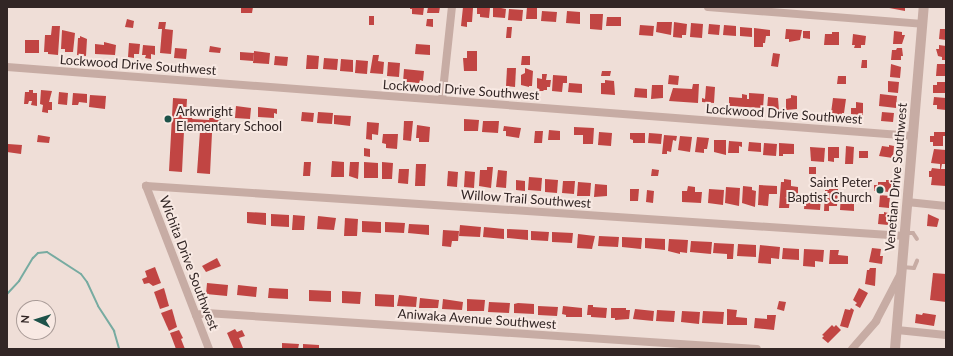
<!DOCTYPE html>
<style>
body{margin:0}
#map{position:relative;width:953px;height:356px;overflow:hidden;background:#efded7;font-family:Lato,sans-serif}
div>[style]{position:absolute}
.stream>*{height:2px;margin:-1px;padding:0 1px;transform-origin:1px;border-radius:1px;background:#77aba1}
.building>*{inset:0;background:#c14543}
.service>*{height:4px;margin:-2px;padding:0 2px;transform-origin:2px;border-radius:2px;background:#c7aca4}
.minor>*{height:8px;margin:-4px;padding:0 4px;transform-origin:4px;border-radius:4px;background:#c7aca4}
.tertiary>*{height:10px;margin:-5px;padding:0 5px;transform-origin:5px;border-radius:5px;background:#c7aca4}
.dots>*{width:11px;height:11px;translate:-50% -50%;box-sizing:border-box;border:2px solid #f8e9e3;border-radius:50%}
span{translate:-50% -50%;white-space:nowrap;text-align:center;line-height:1.15;-webkit-text-stroke:4px #f8e9e3;paint-order:stroke}
.street-label{font-size:13px;color:#322625}
.poi-label{font-size:13px;color:#322625}
.left{translate:0 -50%;text-align:left}
.right{translate:-100% -50%;text-align:right}
.frame{position:absolute;inset:0;border:8px solid #322625;pointer-events:none}
.north{position:absolute;left:16px;top:300px;width:40px;height:40px;box-sizing:border-box;background:#f8e9e3;border:1px solid #a99b97;border-radius:50%;rotate:274deg;font-size:11px;font-weight:700;line-height:16px;text-align:center;color:#322625}
.north::after{content:'';display:block;margin:auto;width:14px;height:18px;background:#1d5249;clip-path:polygon(50% 0,100% 100%,50% 72%,0 100%)}
</style>
<div id="map">
<div class="stream">
<div style="left:7px;top:294px;width:18px;rotate:-47deg"></div>
<div style="left:19px;top:281px;width:27px;rotate:-59deg"></div>
<div style="left:33px;top:258px;width:7px;rotate:-45deg"></div>
<div style="left:38px;top:253px;width:9px;rotate:-6deg"></div>
<div style="left:47px;top:252px;width:40px;rotate:32.9deg"></div>
<div style="left:81px;top:274px;width:10px;rotate:53deg"></div>
<div style="left:87px;top:282px;width:26px;rotate:65deg"></div>
<div style="left:98px;top:306px;width:30px;rotate:57deg"></div>
<div style="left:114px;top:331px;width:19px;rotate:74deg"></div>
</div>
<div class="building">
<div style="clip-path:polygon(241px 7px,253px 7px,252px 13px,241px 13px)"></div>
<div style="clip-path:polygon(410px 7px,424px 7px,423px 15px,412px 14px,412px 9px,410px 9px)"></div>
<div style="clip-path:polygon(428px 7px,440px 7px,439px 13px,427px 13px)"></div>
<div style="clip-path:polygon(463px 7px,473px 8px,472px 22px,467px 22px,467px 27px,461px 26px)"></div>
<div style="clip-path:polygon(477px 7px,490px 8px,489px 18px,480px 17px,480px 14px,477px 14px)"></div>
<div style="clip-path:polygon(496px 7px,506px 9px,505px 18px,493px 17px,493px 8px)"></div>
<div style="clip-path:polygon(527px 7px,537px 7px,537px 19px,526px 19px)"></div>
<div style="clip-path:polygon(884px 7px,905px 7px,905px 11px)"></div>
<div style="clip-path:polygon(509px 9px,523px 10px,522px 21px,508px 20px)"></div>
<div style="clip-path:polygon(542px 11px,557px 12px,556px 22px,541px 21px)"></div>
<div style="clip-path:polygon(567px 11px,580px 12px,580px 24px,566px 23px)"></div>
<div style="clip-path:polygon(590px 14px,603px 14px,602px 30px,590px 29px)"></div>
<div style="clip-path:polygon(369px 16px,374px 16px,374px 25px,369px 25px)"></div>
<div style="clip-path:polygon(607px 17px,621px 17px,621px 26px,606px 26px)"></div>
<div style="clip-path:polygon(127px 19px,134px 21px,133px 28px,125px 27px)"></div>
<div style="clip-path:polygon(427px 19px,433px 19px,433px 27px,426px 26px)"></div>
<div style="clip-path:polygon(159px 22px,166px 22px,165px 29px,173px 30px,171px 54px,160px 53px,162px 29px,158px 29px)"></div>
<div style="clip-path:polygon(657px 22px,672px 22px,671px 35px,656px 32px)"></div>
<div style="clip-path:polygon(674px 22px,687px 24px,686px 35px,682px 35px,682px 38px,673px 37px)"></div>
<div style="clip-path:polygon(691px 23px,703px 24px,702px 38px,690px 37px)"></div>
<div style="clip-path:polygon(709px 24px,720px 25px,719px 35px,708px 34px)"></div>
<div style="clip-path:polygon(640px 25px,654px 26px,653px 36px,639px 35px)"></div>
<div style="clip-path:polygon(724px 25px,736px 26px,736px 36px,723px 35px)"></div>
<div style="clip-path:polygon(52px 26px,60px 26px,58px 55px,48px 54px,48px 52px,44px 52px,45px 35px,51px 35px)"></div>
<div style="clip-path:polygon(507px 27px,512px 27px,511px 38px,506px 38px)"></div>
<div style="clip-path:polygon(740px 27px,752px 28px,752px 37px,740px 36px)"></div>
<div style="clip-path:polygon(754px 28px,770px 30px,770px 36px,766px 36px,765px 43px,763px 43px,763px 47px,754px 47px)"></div>
<div style="clip-path:polygon(786px 29px,802px 30px,800px 40px,789px 42px,789px 39px,785px 39px)"></div>
<div style="clip-path:polygon(940px 29px,946px 29px,946px 40px,939px 39px)"></div>
<div style="clip-path:polygon(62px 30px,75px 33px,73px 52px,65px 52px,65px 49px,61px 49px)"></div>
<div style="clip-path:polygon(803px 31px,810px 31px,810px 39px,803px 38px)"></div>
<div style="clip-path:polygon(894px 31px,902px 32px,902px 35px,905px 35px,902px 44px,893px 44px)"></div>
<div style="clip-path:polygon(832px 32px,839px 32px,839px 45px,824px 45px,825px 34px,832px 34px)"></div>
<div style="clip-path:polygon(853px 34px,866px 36px,865px 45px,861px 45px,861px 48px,854px 48px,855px 45px,852px 45px)"></div>
<div style="clip-path:polygon(80px 36px,87px 39px,86px 56px,77px 55px,78px 38px,80px 38px)"></div>
<div style="clip-path:polygon(25px 40px,39px 40px,39px 53px,25px 53px)"></div>
<div style="clip-path:polygon(104px 42px,116px 45px,115px 55px,95px 54px,95px 44px,104px 45px)"></div>
<div style="clip-path:polygon(129px 43px,140px 44px,139px 54px,134px 54px,134px 58px,128px 57px)"></div>
<div style="clip-path:polygon(416px 44px,430px 45px,430px 55px,415px 54px)"></div>
<div style="clip-path:polygon(143px 45px,155px 46px,155px 55px,151px 54px,151px 59px,145px 58px,146px 55px,142px 55px)"></div>
<div style="clip-path:polygon(939px 45px,946px 46px,946px 60px,942px 60px,942px 57px,938px 56px,936px 49px,939px 49px)"></div>
<div style="clip-path:polygon(210px 46px,221px 48px,220px 53px,209px 52px)"></div>
<div style="clip-path:polygon(175px 48px,187px 49px,186px 59px,174px 58px)"></div>
<div style="clip-path:polygon(897px 48px,902px 48px,903px 56px,901px 56px,901px 60px,891px 60px,892px 50px,896px 50px)"></div>
<div style="clip-path:polygon(254px 51px,270px 53px,269px 64px,253px 63px)"></div>
<div style="clip-path:polygon(467px 51px,477px 51px,477px 71px,464px 71px,463px 58px,467px 58px)"></div>
<div style="clip-path:polygon(240px 52px,254px 53px,253px 61px,240px 60px)"></div>
<div style="clip-path:polygon(773px 53px,780px 54px,778px 67px,771px 66px)"></div>
<div style="clip-path:polygon(307px 55px,319px 56px,318px 69px,306px 69px)"></div>
<div style="clip-path:polygon(373px 55px,379px 55px,378px 61px,384px 62px,383px 74px,370px 73px)"></div>
<div style="clip-path:polygon(275px 56px,288px 57px,287px 66px,274px 65px)"></div>
<div style="clip-path:polygon(522px 56px,530px 56px,530px 65px,521px 65px)"></div>
<div style="clip-path:polygon(324px 58px,338px 59px,337px 70px,323px 69px)"></div>
<div style="clip-path:polygon(341px 59px,353px 60px,353px 72px,340px 71px)"></div>
<div style="clip-path:polygon(356px 60px,368px 61px,367px 74px,355px 73px)"></div>
<div style="clip-path:polygon(862px 60px,867px 60px,867px 68px,861px 68px)"></div>
<div style="clip-path:polygon(388px 62px,400px 63px,399px 77px,387px 76px)"></div>
<div style="clip-path:polygon(891px 64px,901px 67px,900px 78px,890px 77px)"></div>
<div style="clip-path:polygon(937px 64px,946px 64px,946px 76px,936px 76px)"></div>
<div style="clip-path:polygon(507px 68px,516px 68px,515px 87px,506px 86px)"></div>
<div style="clip-path:polygon(525px 68px,533px 71px,532px 86px,529px 86px,529px 87px,521px 85px,521px 75px,525px 73px)"></div>
<div style="clip-path:polygon(404px 69px,424px 71px,423px 81px,420px 80px,419px 83px,403px 82px)"></div>
<div style="clip-path:polygon(602px 71px,611px 71px,610px 76px,601px 76px)"></div>
<div style="clip-path:polygon(542px 74px,547px 74px,546px 80px,551px 80px,550px 87px,547px 87px,547px 90px,544px 90px,543px 91px,539px 91px,539px 89px,537px 88px,537px 78px,542px 79px)"></div>
<div style="clip-path:polygon(553px 75px,567px 76px,567px 83px,563px 83px,562px 92px,552px 91px)"></div>
<div style="clip-path:polygon(669px 75px,679px 76px,678px 85px,668px 84px)"></div>
<div style="clip-path:polygon(838px 76px,846px 76px,846px 84px,837px 84px)"></div>
<div style="clip-path:polygon(605px 80px,614px 81px,615px 95px,601px 94px,601px 83px,605px 83px)"></div>
<div style="clip-path:polygon(888px 81px,899px 82px,898px 93px,888px 92px)"></div>
<div style="clip-path:polygon(937px 82px,946px 82px,946px 93px,933px 93px,933px 85px,937px 85px)"></div>
<div style="clip-path:polygon(569px 83px,582px 84px,582px 93px,568px 92px)"></div>
<div style="clip-path:polygon(693px 84px,699px 84px,698px 103px,669px 101px,673px 88px,692px 89px)"></div>
<div style="clip-path:polygon(652px 85px,663px 85px,663px 98px,651px 99px)"></div>
<div style="clip-path:polygon(706px 86px,715px 87px,714px 103px,702px 102px,702px 98px,705px 99px)"></div>
<div style="clip-path:polygon(635px 88px,647px 89px,647px 98px,634px 97px)"></div>
<div style="clip-path:polygon(29px 90px,33px 90px,33px 93px,37px 93px,37px 106px,31px 105px,32px 101px,29px 101px,28px 104px,24px 104px,25px 92px,29px 92px)"></div>
<div style="clip-path:polygon(41px 90px,52px 91px,49px 102px,52px 102px,52px 110px,48px 110px,48px 113px,42px 112px,43px 105px,40px 104px)"></div>
<div style="clip-path:polygon(59px 92px,68px 93px,67px 105px,58px 104px)"></div>
<div style="clip-path:polygon(73px 93px,87px 94px,87px 103px,79px 102px,78px 105px,72px 105px)"></div>
<div style="clip-path:polygon(749px 93px,764px 94px,763px 108px,729px 106px,729px 97px,742px 98px,742px 94px,747px 95px,747px 99px,749px 99px)"></div>
<div style="clip-path:polygon(880px 94px,897px 96px,896px 108px,879px 106px)"></div>
<div style="clip-path:polygon(90px 95px,106px 96px,105px 109px,89px 107px)"></div>
<div style="clip-path:polygon(791px 95px,797px 96px,797px 109px,786px 110px,786px 99px,791px 98px)"></div>
<div style="clip-path:polygon(768px 97px,778px 98px,779px 111px,767px 110px)"></div>
<div style="clip-path:polygon(934px 97px,946px 98px,946px 110px,937px 109px,937px 105px,933px 105px)"></div>
<div style="clip-path:polygon(173px 98px,187px 99px,186px 116px,193px 117px,192px 119px,209px 120px,210px 114px,221px 114px,220px 129px,217px 129px,217px 133px,212px 133px,210px 174px,197px 173px,200px 131px,184px 131px,182px 172px,169px 171px)"></div>
<div style="clip-path:polygon(833px 98px,846px 99px,844px 113px,842px 113px,841px 116px,831px 113px)"></div>
<div style="clip-path:polygon(856px 102px,863px 103px,863px 115px,851px 114px,851px 108px,856px 108px)"></div>
<div style="clip-path:polygon(236px 106px,251px 108px,250px 119px,235px 118px)"></div>
<div style="clip-path:polygon(258px 107px,277px 109px,277px 114px,274px 113px,274px 118px,258px 117px)"></div>
<div style="clip-path:polygon(302px 112px,314px 113px,313px 122px,301px 121px)"></div>
<div style="clip-path:polygon(318px 112px,333px 113px,332px 124px,317px 123px)"></div>
<div style="clip-path:polygon(882px 112px,894px 113px,893px 122px,881px 121px)"></div>
<div style="clip-path:polygon(334px 115px,351px 116px,350px 126px,334px 124px)"></div>
<div style="clip-path:polygon(464px 119px,479px 120px,478px 131px,464px 131px)"></div>
<div style="clip-path:polygon(404px 121px,413px 121px,411px 141px,403px 140px)"></div>
<div style="clip-path:polygon(483px 121px,499px 121px,498px 133px,482px 132px)"></div>
<div style="clip-path:polygon(367px 122px,379px 123px,378px 135px,372px 134px,372px 140px,366px 139px)"></div>
<div style="clip-path:polygon(417px 125px,430px 127px,429px 142px,419px 142px,419px 138px,416px 138px)"></div>
<div style="clip-path:polygon(504px 126px,521px 128px,519px 138px,506px 136px,506px 131px,503px 131px)"></div>
<div style="clip-path:polygon(574px 127px,594px 128px,593px 144px,583px 144px,583px 135px,574px 135px)"></div>
<div style="clip-path:polygon(549px 130px,560px 131px,560px 140px,548px 140px)"></div>
<div style="clip-path:polygon(535px 131px,543px 131px,542px 143px,534px 143px)"></div>
<div style="clip-path:polygon(599px 132px,612px 133px,611px 146px,598px 145px)"></div>
<div style="clip-path:polygon(934px 132px,946px 132px,946px 136px,943px 136px,943px 146px,933px 146px,933px 142px,930px 142px,930px 136px,934px 136px)"></div>
<div style="clip-path:polygon(630px 133px,645px 133px,645px 143px,633px 143px,633px 140px,630px 139px)"></div>
<div style="clip-path:polygon(649px 133px,662px 134px,661px 144px,648px 143px)"></div>
<div style="clip-path:polygon(383px 134px,398px 134px,397px 149px,386px 148px,386px 144px,382px 143px)"></div>
<div style="clip-path:polygon(38px 135px,50px 137px,49px 143px,37px 142px)"></div>
<div style="clip-path:polygon(664px 135px,677px 136px,676px 141px,673px 140px,671px 152px,667px 151px,667px 154px,662px 154px)"></div>
<div style="clip-path:polygon(680px 136px,692px 137px,690px 152px,678px 150px)"></div>
<div style="clip-path:polygon(697px 137px,709px 138px,707px 149px,704px 149px,704px 153px,695px 152px)"></div>
<div style="clip-path:polygon(714px 140px,726px 140px,726px 155px,714px 152px)"></div>
<div style="clip-path:polygon(729px 141px,742px 142px,742px 147px,739px 146px,739px 153px,728px 153px)"></div>
<div style="clip-path:polygon(749px 142px,761px 143px,761px 152px,748px 151px)"></div>
<div style="clip-path:polygon(764px 143px,777px 144px,776px 156px,763px 155px)"></div>
<div style="clip-path:polygon(779px 143px,794px 144px,794px 154px,783px 154px,783px 156px,779px 156px)"></div>
<div style="clip-path:polygon(8px 144px,22px 145px,21px 154px,7px 152px)"></div>
<div style="clip-path:polygon(889px 145px,894px 146px,893px 158px,879px 156px,882px 146px,889px 147px)"></div>
<div style="clip-path:polygon(846px 146px,854px 147px,853px 164px,845px 164px)"></div>
<div style="clip-path:polygon(810px 147px,825px 148px,824px 162px,811px 161px)"></div>
<div style="clip-path:polygon(828px 147px,839px 147px,839px 158px,834px 158px,834px 162px,828px 161px)"></div>
<div style="clip-path:polygon(364px 148px,370px 149px,370px 157px,364px 156px)"></div>
<div style="clip-path:polygon(934px 149px,946px 150px,946px 164px,942px 164px,941px 169px,946px 169px,946px 186px,931px 185px,932px 177px,929px 177px,929px 171px,931px 171px,932px 168px,940px 169px,940px 164px,931px 163px)"></div>
<div style="clip-path:polygon(859px 151px,868px 151px,868px 158px,859px 158px)"></div>
<div style="clip-path:polygon(332px 161px,344px 162px,344px 177px,331px 177px)"></div>
<div style="clip-path:polygon(304px 162px,311px 162px,310px 176px,303px 176px)"></div>
<div style="clip-path:polygon(350px 162px,359px 162px,358px 179px,349px 176px)"></div>
<div style="clip-path:polygon(364px 162px,378px 163px,378px 178px,364px 178px)"></div>
<div style="clip-path:polygon(382px 162px,393px 163px,392px 179px,382px 179px)"></div>
<div style="clip-path:polygon(416px 164px,426px 164px,425px 186px,415px 186px)"></div>
<div style="clip-path:polygon(487px 167px,493px 167px,491px 188px,479px 186px,480px 170px,487px 170px)"></div>
<div style="clip-path:polygon(809px 167px,816px 167px,816px 174px,809px 174px)"></div>
<div style="clip-path:polygon(399px 169px,409px 169px,408px 184px,398px 183px)"></div>
<div style="clip-path:polygon(652px 169px,659px 170px,658px 176px,651px 176px)"></div>
<div style="clip-path:polygon(498px 170px,507px 171px,506px 188px,496px 187px)"></div>
<div style="clip-path:polygon(448px 171px,458px 172px,457px 187px,447px 186px)"></div>
<div style="clip-path:polygon(465px 171px,475px 172px,474px 188px,464px 187px)"></div>
<div style="clip-path:polygon(529px 177px,542px 178px,541px 191px,528px 190px)"></div>
<div style="clip-path:polygon(545px 179px,558px 180px,557px 193px,545px 192px)"></div>
<div style="clip-path:polygon(784px 179px,791px 180px,791px 186px,798px 187px,798px 196px,790px 196px,789px 208px,779px 208px,781px 182px,784px 182px)"></div>
<div style="clip-path:polygon(516px 180px,525px 181px,525px 191px,516px 190px)"></div>
<div style="clip-path:polygon(886px 180px,892px 180px,891px 192px,874px 191px,874px 185px,878px 185px,878px 182px,886px 182px)"></div>
<div style="clip-path:polygon(563px 181px,575px 181px,574px 194px,562px 193px)"></div>
<div style="clip-path:polygon(578px 182px,591px 183px,590px 196px,577px 196px)"></div>
<div style="clip-path:polygon(595px 184px,607px 185px,607px 196px,594px 197px)"></div>
<div style="clip-path:polygon(759px 185px,777px 186px,777px 194px,769px 194px,768px 206px,758px 205px)"></div>
<div style="clip-path:polygon(688px 186px,695px 187px,695px 192px,702px 192px,701px 203px,682px 202px,682px 191px,687px 191px)"></div>
<div style="clip-path:polygon(743px 186px,752px 187px,752px 190px,756px 191px,755px 207px,742px 203px)"></div>
<div style="clip-path:polygon(726px 187px,740px 188px,739px 206px,725px 203px)"></div>
<div style="clip-path:polygon(829px 188px,838px 189px,837px 206px,829px 206px,829px 211px,824px 211px,825px 190px,829px 190px)"></div>
<div style="clip-path:polygon(630px 189px,639px 189px,638px 201px,630px 201px)"></div>
<div style="clip-path:polygon(709px 189px,724px 190px,723px 205px,708px 203px)"></div>
<div style="clip-path:polygon(647px 190px,654px 191px,653px 203px,646px 202px)"></div>
<div style="clip-path:polygon(808px 194px,816px 195px,816px 198px,821px 198px,820px 210px,804px 209px,805px 197px,808px 197px)"></div>
<div style="clip-path:polygon(841px 194px,851px 195px,850px 201px,854px 201px,854px 211px,840px 210px)"></div>
<div style="clip-path:polygon(880px 195px,890px 196px,889px 208px,879px 207px)"></div>
<div style="clip-path:polygon(247px 212px,266px 213px,266px 225px,247px 223px)"></div>
<div style="clip-path:polygon(884px 212px,888px 213px,888px 219px,890px 219px,888px 225px,878px 224px,879px 214px,884px 214px)"></div>
<div style="clip-path:polygon(271px 214px,289px 215px,289px 227px,271px 226px)"></div>
<div style="clip-path:polygon(928px 214px,939px 219px,937px 227px,927px 226px)"></div>
<div style="clip-path:polygon(293px 215px,305px 216px,304px 230px,292px 230px)"></div>
<div style="clip-path:polygon(318px 216px,336px 218px,334px 230px,317px 229px)"></div>
<div style="clip-path:polygon(345px 218px,358px 219px,357px 236px,344px 236px)"></div>
<div style="clip-path:polygon(362px 221px,381px 222px,381px 233px,362px 232px)"></div>
<div style="clip-path:polygon(385px 222px,405px 223px,404px 233px,385px 232px)"></div>
<div style="clip-path:polygon(409px 224px,429px 225px,429px 235px,408px 233px)"></div>
<div style="clip-path:polygon(460px 225px,481px 227px,480px 237px,459px 236px)"></div>
<div style="clip-path:polygon(484px 227px,504px 229px,504px 239px,483px 237px)"></div>
<div style="clip-path:polygon(507px 229px,528px 230px,528px 240px,507px 238px)"></div>
<div style="clip-path:polygon(443px 230px,459px 231px,458px 241px,452px 241px,451px 247px,442px 246px)"></div>
<div style="clip-path:polygon(531px 231px,549px 232px,548px 241px,531px 240px)"></div>
<div style="clip-path:polygon(552px 232px,573px 233px,572px 243px,552px 242px)"></div>
<div style="clip-path:polygon(578px 234px,595px 236px,592px 249px,577px 248px)"></div>
<div style="clip-path:polygon(599px 236px,619px 237px,618px 247px,598px 246px)"></div>
<div style="clip-path:polygon(622px 237px,642px 238px,641px 249px,622px 247px)"></div>
<div style="clip-path:polygon(645px 238px,665px 239px,665px 250px,645px 248px)"></div>
<div style="clip-path:polygon(669px 239px,688px 240px,687px 253px,680px 252px,680px 254px,668px 251px)"></div>
<div style="clip-path:polygon(691px 241px,712px 242px,711px 254px,690px 252px)"></div>
<div style="clip-path:polygon(714px 243px,734px 244px,733px 259px,727px 259px,727px 254px,713px 253px)"></div>
<div style="clip-path:polygon(738px 244px,756px 245px,756px 257px,737px 256px)"></div>
<div style="clip-path:polygon(760px 245px,780px 247px,779px 259px,771px 258px,771px 264px,758px 263px)"></div>
<div style="clip-path:polygon(783px 248px,799px 249px,799px 260px,782px 259px)"></div>
<div style="clip-path:polygon(872px 248px,881px 249px,880px 256px,883px 256px,882px 264px,869px 262px)"></div>
<div style="clip-path:polygon(804px 249px,824px 250px,823px 262px,815px 261px,815px 267px,803px 266px)"></div>
<div style="clip-path:polygon(830px 250px,839px 250px,838px 255px,848px 256px,848px 264px,829px 264px)"></div>
<div style="clip-path:polygon(217px 258px,221px 266px,206px 272px,202px 266px)"></div>
<div style="clip-path:polygon(155px 267px,161px 283px,153px 286px,149px 283px,144px 284px,142px 279px,147px 277px,145px 271px)"></div>
<div style="clip-path:polygon(870px 268px,876px 268px,875px 286px,865px 284px,867px 270px,869px 270px)"></div>
<div style="clip-path:polygon(933px 273px,946px 274px,946px 302px,930px 300px)"></div>
<div style="clip-path:polygon(207px 283px,228px 285px,227px 296px,206px 294px)"></div>
<div style="clip-path:polygon(238px 285px,257px 287px,256px 297px,237px 295px)"></div>
<div style="clip-path:polygon(164px 288px,169px 306px,160px 309px,154px 292px)"></div>
<div style="clip-path:polygon(269px 288px,288px 289px,288px 299px,268px 298px)"></div>
<div style="clip-path:polygon(859px 288px,868px 293px,860px 308px,855px 305px,857px 303px,853px 300px)"></div>
<div style="clip-path:polygon(309px 290px,331px 291px,331px 302px,309px 301px)"></div>
<div style="clip-path:polygon(342px 291px,361px 292px,360px 304px,342px 303px)"></div>
<div style="clip-path:polygon(375px 294px,394px 295px,394px 307px,375px 306px)"></div>
<div style="clip-path:polygon(399px 295px,417px 297px,416px 307px,397px 306px)"></div>
<div style="clip-path:polygon(420px 298px,439px 300px,438px 308px,419px 308px)"></div>
<div style="clip-path:polygon(443px 299px,463px 302px,462px 310px,442px 309px)"></div>
<div style="clip-path:polygon(467px 299px,485px 300px,484px 311px,467px 311px)"></div>
<div style="clip-path:polygon(779px 301px,786px 302px,784px 311px,777px 309px)"></div>
<div style="clip-path:polygon(489px 302px,510px 303px,509px 313px,488px 312px)"></div>
<div style="clip-path:polygon(518px 303px,534px 304px,534px 314px,514px 313px,514px 304px)"></div>
<div style="clip-path:polygon(588px 305px,593px 305px,593px 307px,607px 308px,606px 318px,591px 317px,591px 315px,587px 315px)"></div>
<div style="clip-path:polygon(538px 306px,558px 307px,557px 316px,538px 315px)"></div>
<div style="clip-path:polygon(563px 306px,582px 308px,582px 317px,566px 317px,566px 315px,562px 314px)"></div>
<div style="clip-path:polygon(611px 308px,626px 308px,626px 310px,630px 310px,629px 319px,615px 320px,615px 318px,611px 318px)"></div>
<div style="clip-path:polygon(851px 308px,854px 310px,848px 328px,840px 326px,845px 309px,850px 310px)"></div>
<div style="clip-path:polygon(172px 309px,177px 327px,169px 331px,161px 313px)"></div>
<div style="clip-path:polygon(635px 309px,654px 311px,653px 321px,633px 319px)"></div>
<div style="clip-path:polygon(727px 309px,737px 310px,736px 317px,747px 318px,747px 325px,727px 325px)"></div>
<div style="clip-path:polygon(657px 310px,675px 311px,674px 322px,656px 321px)"></div>
<div style="clip-path:polygon(682px 311px,700px 312px,699px 324px,681px 322px)"></div>
<div style="clip-path:polygon(703px 311px,724px 312px,723px 324px,702px 323px)"></div>
<div style="clip-path:polygon(923px 313px,936px 315px,934px 326px,915px 323px,916px 314px,922px 315px)"></div>
<div style="clip-path:polygon(767px 315px,776px 315px,774px 330px,754px 328px,755px 318px,767px 319px)"></div>
<div style="clip-path:polygon(832px 325px,834px 327px,836px 325px,841px 330px,828px 343px,822px 338px,824px 336px,822px 335px)"></div>
<div style="clip-path:polygon(235px 329px,237px 332px,242px 330px,245px 336px,239px 338px,243px 348px,242px 349px,234px 349px,227px 333px)"></div>
<div style="clip-path:polygon(179px 330px,183px 338px,181px 339px,185px 349px,176px 349px,170px 333px)"></div>
<div style="clip-path:polygon(282px 343px,299px 344px,298px 349px,282px 349px)"></div>
<div style="clip-path:polygon(303px 344px,319px 345px,319px 349px,303px 349px)"></div>
</div>
<div class="service">
<div style="left:905px;top:233px;width:8px"></div>
<div style="left:913px;top:233px;width:7px;rotate:56deg"></div>
<div style="left:902px;top:267px;width:12px;rotate:5deg"></div>
<div style="left:914px;top:268px;width:8px;rotate:-67deg"></div>
</div>
<div class="minor">
<div style="left:708px;top:7px;width:215px;rotate:4.5deg"></div>
<div style="left:7px;top:67px;width:909px;rotate:4.36deg"></div>
<div style="left:442px;top:100px;width:94px;rotate:-83.9deg"></div>
<div style="left:907px;top:202px;width:39px;rotate:6deg"></div>
<div style="left:196px;top:315px;width:10px;rotate:-11deg"></div>
<div style="left:206px;top:313px;width:552px;rotate:3.74deg"></div>
<div style="left:897px;top:330px;width:49px;rotate:5.8deg"></div>
<div style="left:209px;top:349px;width:175px;rotate:-111.1deg"></div>
<div style="left:146px;top:186px;width:760px;rotate:3.77deg"></div>
<div style="left:852px;top:349px;width:37px;rotate:-49deg"></div>
<div style="left:876px;top:321px;width:52px;rotate:-62.4deg"></div>
</div>
<div class="tertiary">
<div style="left:895px;top:349px;width:343px;rotate:-85.2deg"></div>
</div>
<div class="dots">
<div style="left:168px;top:119px;background:#1d5249"></div>
<div style="left:880px;top:190px;background:#1d5249"></div>
</div>
<div class="street-label">
<span style="left:138px;top:65px;rotate:4deg">Lockwood Drive Southwest</span>
<span style="left:461px;top:90px;rotate:4deg">Lockwood Drive Southwest</span>
<span style="left:784px;top:114px;rotate:4deg">Lockwood Drive Southwest</span>
<span style="left:896px;top:177px;rotate:-85deg">Venetian Drive Southwest</span>
<span style="left:526px;top:199px;rotate:4deg">Willow Trail Southwest</span>
<span style="left:189px;top:263px;rotate:69deg">Wichita Drive Southwest</span>
<span style="left:477px;top:319px;rotate:4deg">Aniwaka Avenue Southwest</span>
</div>
<div class="poi-label">
<span class="left" style="left:176px;top:119px">Arkwright<br>Elementary School</span>
<span class="right" style="left:872px;top:190px">Saint Peter<br>Baptist Church</span>
</div>
<div class="frame"></div>
<div class="north">N</div>
</div>
